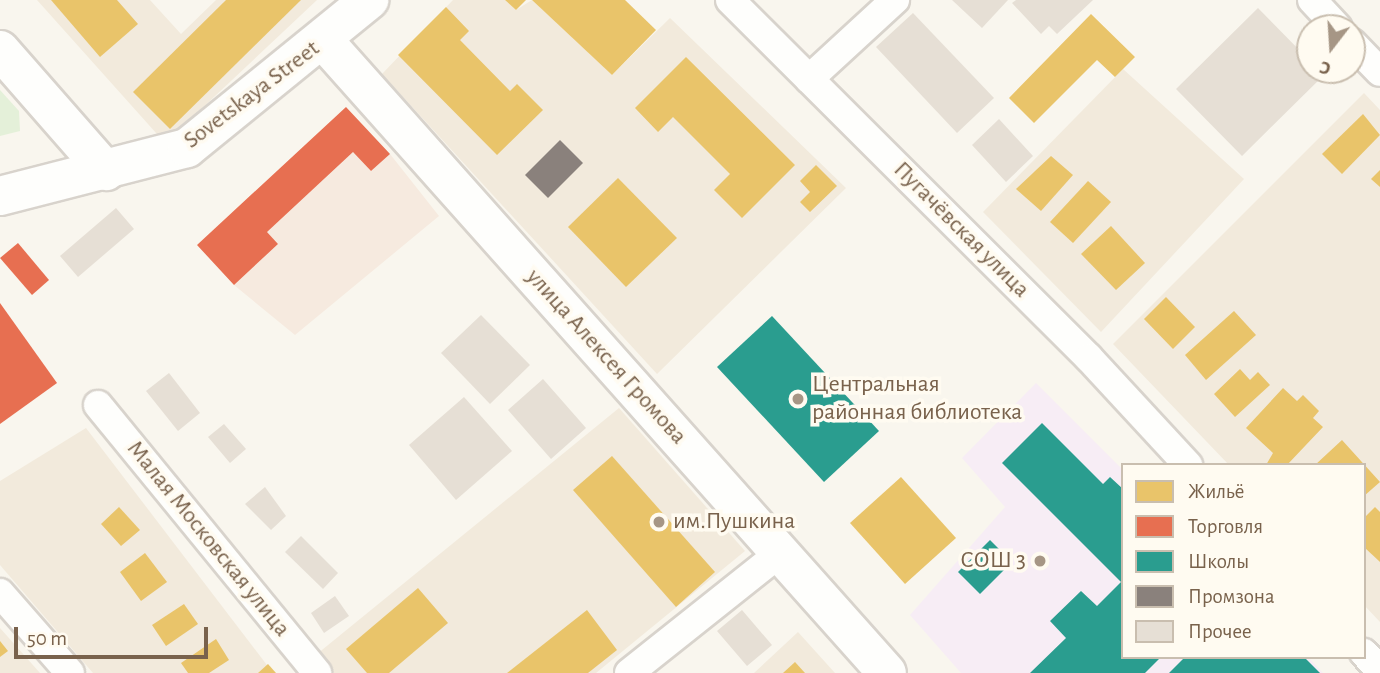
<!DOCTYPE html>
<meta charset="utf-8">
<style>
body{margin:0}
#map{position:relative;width:1380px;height:673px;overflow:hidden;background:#f9f6ee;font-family:"Alegreya Sans",sans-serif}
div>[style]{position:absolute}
.residential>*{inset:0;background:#f2eadc}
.commercial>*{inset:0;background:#f6eadf}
.education>*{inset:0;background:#f7edf5}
.green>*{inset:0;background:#e4f0d9}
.homes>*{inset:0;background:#e9c46a}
.shops>*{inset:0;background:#e76f51}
.schools>*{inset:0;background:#2a9d8f}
.industry>*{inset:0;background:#8a817c}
.building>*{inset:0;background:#e6dfd5}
.roads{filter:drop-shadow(2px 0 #d8d3cc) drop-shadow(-2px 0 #d8d3cc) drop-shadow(0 2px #d8d3cc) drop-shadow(0 -2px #d8d3cc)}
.street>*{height:28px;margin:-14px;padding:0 14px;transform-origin:14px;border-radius:14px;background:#fefefc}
.secondary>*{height:38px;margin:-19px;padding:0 19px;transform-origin:19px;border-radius:19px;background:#fefefc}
.dots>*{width:19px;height:19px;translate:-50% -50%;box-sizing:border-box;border:4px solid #fffbf1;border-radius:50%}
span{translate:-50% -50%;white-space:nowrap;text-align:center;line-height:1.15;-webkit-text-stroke:7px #fffbf1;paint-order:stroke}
.street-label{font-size:24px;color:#79624c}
.poi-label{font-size:24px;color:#79624c}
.left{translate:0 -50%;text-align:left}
.right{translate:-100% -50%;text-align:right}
.legend{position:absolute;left:1121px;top:463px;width:245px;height:196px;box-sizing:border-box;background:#fffbf1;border:2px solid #c9beaf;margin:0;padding:9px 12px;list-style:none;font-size:21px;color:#79624c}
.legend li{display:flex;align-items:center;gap:14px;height:35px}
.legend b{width:35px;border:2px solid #c9beaf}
.north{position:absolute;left:1296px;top:14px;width:70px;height:70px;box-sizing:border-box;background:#fffbf1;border:2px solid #c9beaf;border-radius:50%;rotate:197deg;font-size:19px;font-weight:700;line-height:28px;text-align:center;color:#79624c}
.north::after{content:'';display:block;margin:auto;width:24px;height:32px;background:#a69685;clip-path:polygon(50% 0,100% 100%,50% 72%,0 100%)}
.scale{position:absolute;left:14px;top:627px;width:194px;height:32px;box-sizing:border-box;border:4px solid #79624c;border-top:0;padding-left:9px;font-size:21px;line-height:24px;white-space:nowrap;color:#79624c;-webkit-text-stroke:5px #fffbf1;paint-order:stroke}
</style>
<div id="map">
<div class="residential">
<div style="clip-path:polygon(37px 0,150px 0,181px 34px,216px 0,317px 0,165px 143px)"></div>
<div style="clip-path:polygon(453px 0,505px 0,516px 10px,532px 0,612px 75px,670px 18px,846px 188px,657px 374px,382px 74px)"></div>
<div style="clip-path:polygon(1123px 69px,1244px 179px,1101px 332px,983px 212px)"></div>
<div style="clip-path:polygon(1364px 93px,1380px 110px,1380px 622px,1364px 605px,1364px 465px,1229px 465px,1113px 344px)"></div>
<div style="clip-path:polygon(619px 408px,745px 551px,596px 673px,334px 673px,317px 654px)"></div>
<div style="clip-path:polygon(86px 428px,273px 673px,93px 673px,0 565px,0 481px)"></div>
<div style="clip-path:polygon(0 628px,40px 673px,0 673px)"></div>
<div style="clip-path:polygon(798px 632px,835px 673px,754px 673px)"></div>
</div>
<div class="commercial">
<div style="clip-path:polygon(353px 152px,371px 171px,390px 154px,439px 216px,295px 335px,234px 285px,278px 244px,267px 232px)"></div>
</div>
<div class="education">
<div style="clip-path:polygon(1036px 383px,1123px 470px,1123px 657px,1308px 657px,1323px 673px,961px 673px,910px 615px,1005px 507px,962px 458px)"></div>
</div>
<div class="green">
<div style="clip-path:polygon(0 90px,19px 111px,20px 131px,0 136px)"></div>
</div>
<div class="homes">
<div style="clip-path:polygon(51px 0,117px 0,138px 24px,100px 57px)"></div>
<div style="clip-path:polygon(226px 0,301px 0,170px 129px,133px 92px)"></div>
<div style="clip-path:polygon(505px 0,526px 0,516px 10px)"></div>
<div style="clip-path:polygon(532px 0,625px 0,656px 30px,612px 75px)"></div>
<div style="clip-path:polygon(446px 7px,469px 31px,460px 40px,510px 91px,517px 84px,543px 110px,497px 155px,398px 55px)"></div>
<div style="clip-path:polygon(1091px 14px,1135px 57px,1115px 77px,1097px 60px,1034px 123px,1009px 98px)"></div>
<div style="clip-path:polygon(686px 57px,795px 165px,742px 218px,714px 190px,730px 174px,673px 117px,658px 132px,635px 108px)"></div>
<div style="clip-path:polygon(1363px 114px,1380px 135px,1342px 174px,1322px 154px)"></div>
<div style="clip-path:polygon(1051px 156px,1073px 175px,1041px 211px,1016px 189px)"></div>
<div style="clip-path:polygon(816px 165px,837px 186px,810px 212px,800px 202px,810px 192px,800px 181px)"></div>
<div style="clip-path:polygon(1380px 170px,1380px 187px,1371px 179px)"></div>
<div style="clip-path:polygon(618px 178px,677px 238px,626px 287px,568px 227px)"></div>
<div style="clip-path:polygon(1088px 181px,1111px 202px,1073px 243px,1050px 222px)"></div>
<div style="clip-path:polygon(1111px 226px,1145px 263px,1116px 290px,1081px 254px)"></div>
<div style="clip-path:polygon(1166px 297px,1195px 327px,1173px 349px,1144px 319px)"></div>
<div style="clip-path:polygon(1234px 311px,1256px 335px,1206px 380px,1185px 355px)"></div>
<div style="clip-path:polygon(1240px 369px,1250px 380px,1258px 372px,1270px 385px,1235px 417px,1214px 394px)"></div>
<div style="clip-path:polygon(1283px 388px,1297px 401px,1303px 395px,1319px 411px,1313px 418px,1323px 427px,1287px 465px,1266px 465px,1273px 453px,1246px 428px)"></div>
<div style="clip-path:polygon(1342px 440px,1380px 482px,1364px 496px,1364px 465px,1315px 465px)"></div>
<div style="clip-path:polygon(612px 456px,715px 572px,676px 607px,573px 490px)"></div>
<div style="clip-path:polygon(901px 477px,956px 538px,905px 584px,850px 523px)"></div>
<div style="clip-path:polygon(119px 507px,140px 530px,121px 546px,101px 524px)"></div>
<div style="clip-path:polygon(1375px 507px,1380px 512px,1380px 562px,1364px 547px,1364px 518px)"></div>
<div style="clip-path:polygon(145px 553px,167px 582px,141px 601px,120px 572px)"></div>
<div style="clip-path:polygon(418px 588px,448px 623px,389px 673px,367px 673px,346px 649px)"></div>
<div style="clip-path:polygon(184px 604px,198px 624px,166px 646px,152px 625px)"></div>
<div style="clip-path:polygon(587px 610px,617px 650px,588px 673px,507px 673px)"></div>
<div style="clip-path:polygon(216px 639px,229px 660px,209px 673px,188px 673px,181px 663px)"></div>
<div style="clip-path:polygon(0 641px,8px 651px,0 657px)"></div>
<div style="clip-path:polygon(795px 662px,805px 673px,783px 673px)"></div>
<div style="clip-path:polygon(268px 664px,276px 673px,258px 673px)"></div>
</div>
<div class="shops">
<div style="clip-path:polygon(346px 107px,390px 154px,371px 171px,353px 152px,267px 232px,278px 244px,234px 285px,197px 245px)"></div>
<div style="clip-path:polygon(18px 243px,49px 280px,32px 295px,0 258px)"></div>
<div style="clip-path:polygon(0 303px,57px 383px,0 424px)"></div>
</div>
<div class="schools">
<div style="clip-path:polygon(772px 316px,879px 431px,824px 482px,717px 367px)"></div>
<div style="clip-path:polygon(1042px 423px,1103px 484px,1110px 477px,1123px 489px,1123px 657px,1161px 657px,1145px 673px,1030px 673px,1066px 638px,1050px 621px,1081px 591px,1097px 606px,1121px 582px,1002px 463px)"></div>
<div style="clip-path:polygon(990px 540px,1012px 562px,980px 594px,958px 572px)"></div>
<div style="clip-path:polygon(1185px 657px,1304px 657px,1320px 673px,1169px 673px)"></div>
</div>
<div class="industry">
<div style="clip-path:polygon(560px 140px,583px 163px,548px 198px,525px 175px)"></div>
</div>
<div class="building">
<div style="clip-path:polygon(952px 0,1008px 0,982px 28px)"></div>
<div style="clip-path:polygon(1016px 0,1093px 0,1057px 34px,1049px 26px,1041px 34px,1012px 3px)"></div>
<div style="clip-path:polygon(1258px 8px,1310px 61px,1310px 70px,1324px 75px,1242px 156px,1176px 89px)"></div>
<div style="clip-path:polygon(913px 13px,994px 98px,957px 133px,876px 47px)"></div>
<div style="clip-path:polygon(999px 119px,1033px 156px,1006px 182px,972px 145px)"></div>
<div style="clip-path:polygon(116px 208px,134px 229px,78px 277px,60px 256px)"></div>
<div style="clip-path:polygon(481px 315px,530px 365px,490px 404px,441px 353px)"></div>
<div style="clip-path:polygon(169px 373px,200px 413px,178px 431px,146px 391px)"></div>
<div style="clip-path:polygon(543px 379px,586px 428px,551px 459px,508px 410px)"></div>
<div style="clip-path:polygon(464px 397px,512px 451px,456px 500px,409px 445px)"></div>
<div style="clip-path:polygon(224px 424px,246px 449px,230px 463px,208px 437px)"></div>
<div style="clip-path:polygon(265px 487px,286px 516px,271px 530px,245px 504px)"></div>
<div style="clip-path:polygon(301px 536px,338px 573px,323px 589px,285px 552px)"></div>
<div style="clip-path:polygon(335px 596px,349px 616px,324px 633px,311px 613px)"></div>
<div style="clip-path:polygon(742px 610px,772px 645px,747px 666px,717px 631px)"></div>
</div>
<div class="roads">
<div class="street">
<div style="left:730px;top:0;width:507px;rotate:44.92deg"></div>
<div style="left:1089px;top:358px;width:146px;rotate:47.2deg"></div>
<div style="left:1312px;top:0;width:38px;rotate:47deg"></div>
<div style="left:1352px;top:43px;width:40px;rotate:46deg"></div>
<div style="left:809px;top:79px;width:117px;rotate:-42.6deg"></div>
<div style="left:98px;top:405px;width:346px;rotate:50.7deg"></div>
<div style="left:0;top:593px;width:106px;rotate:48.8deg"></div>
<div style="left:1364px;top:653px;width:23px;rotate:47deg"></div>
<div style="left:629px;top:673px;width:194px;rotate:-38.5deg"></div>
</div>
<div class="secondary">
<div style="left:324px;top:41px;width:846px;rotate:48.3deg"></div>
<div style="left:0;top:50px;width:161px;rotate:48.8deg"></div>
<div style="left:0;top:196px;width:193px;rotate:-14.4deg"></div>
<div style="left:187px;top:148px;width:235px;rotate:-39.1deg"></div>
</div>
</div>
<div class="dots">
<div style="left:798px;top:399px;background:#a69685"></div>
<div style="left:659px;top:522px;background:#a69685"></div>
<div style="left:1040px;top:561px;background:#a69685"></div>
</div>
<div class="street-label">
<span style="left:252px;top:95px;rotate:-37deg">Sovetskaya Street</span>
<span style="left:961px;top:230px;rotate:45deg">Пугачёвская улица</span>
<span style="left:606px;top:357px;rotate:48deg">улица Алексея Громова</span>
<span style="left:208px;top:539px;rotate:51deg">Малая Московская улица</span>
</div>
<div class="poi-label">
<span class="left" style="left:812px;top:399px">Центральная<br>районная библиотека</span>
<span class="left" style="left:673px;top:522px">им.Пушкина</span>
<span class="right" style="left:1026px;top:561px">СОШ 3</span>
</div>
<ul class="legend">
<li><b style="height:19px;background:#e9c46a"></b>Жильё</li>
<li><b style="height:19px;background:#e76f51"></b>Торговля</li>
<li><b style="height:19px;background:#2a9d8f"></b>Школы</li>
<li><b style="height:19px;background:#8a817c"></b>Промзона</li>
<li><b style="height:19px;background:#e6dfd5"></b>Прочее</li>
</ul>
<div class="north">С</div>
<div class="scale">50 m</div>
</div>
